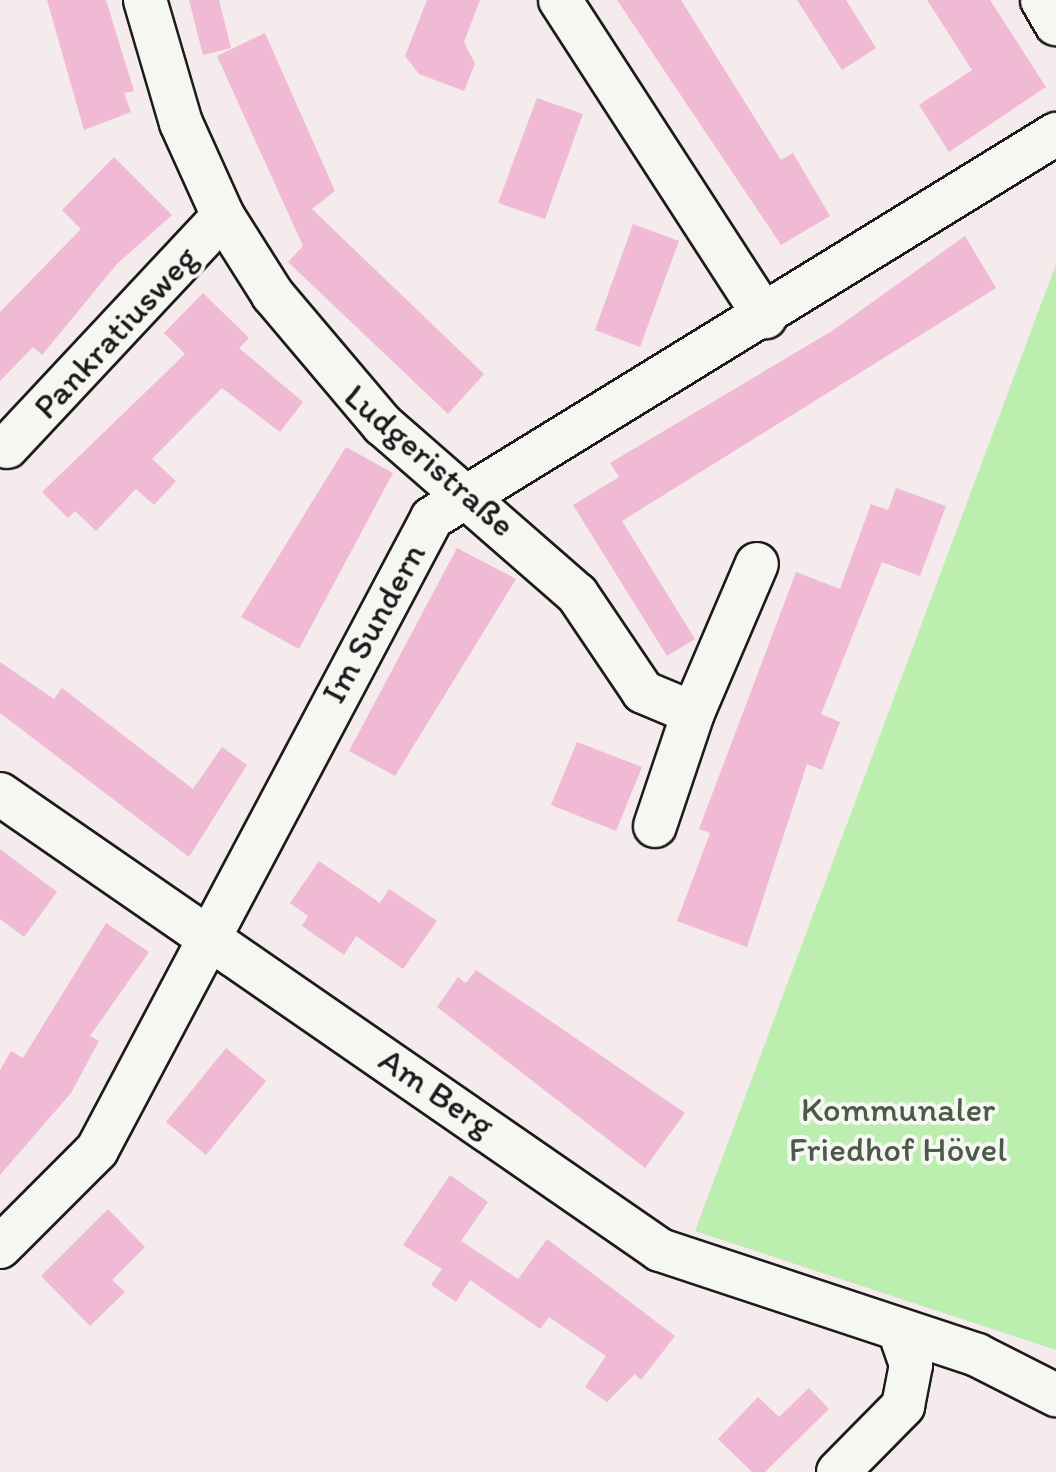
<!DOCTYPE html>
<meta charset="utf-8">
<style>
body{margin:0}
#map{position:relative;width:1056px;height:1472px;overflow:hidden;background:#f5eaec;font-family:Itim,sans-serif}
div>[style]{position:absolute}
.green>*{inset:0;background:#bbeeaf}
.building>*{inset:0;background:#f0bad4}
.roads{filter:drop-shadow(2px 0 #1c1c1c) drop-shadow(-2px 0 #1c1c1c) drop-shadow(0 2px #1c1c1c) drop-shadow(0 -2px #1c1c1c)}
.minor>*{height:42px;margin:-21px;padding:0 21px;transform-origin:21px;border-radius:21px;background:#f6f6f2}
span{translate:-50% -50%;white-space:nowrap;text-align:center;line-height:1.15;-webkit-text-stroke:8px #f6f6f2;paint-order:stroke}
.street-label{font-size:35px;color:#1c1c1c}
.park-label{font-size:35px;color:#4c5b48}
</style>
<div id="map">
<div class="green">
<div style="clip-path:polygon(1056px 264px,1056px 1350px,695px 1231px)"></div>
</div>
<div class="building">
<div style="clip-path:polygon(47px 0,106px 0,134px 91px,124px 93px,131px 112px,84px 130px)"></div>
<div style="clip-path:polygon(189px 0,219px 0,231px 48px,203px 55px)"></div>
<div style="clip-path:polygon(427px 0,480px 0,464px 42px,475px 64px,464px 91px,419px 74px,405px 56px)"></div>
<div style="clip-path:polygon(617px 0,681px 0,781px 160px,793px 153px,830px 216px,781px 245px)"></div>
<div style="clip-path:polygon(797px 0,846px 0,876px 48px,842px 70px)"></div>
<div style="clip-path:polygon(927px 0,990px 0,1046px 87px,949px 152px,919px 105px,972px 70px)"></div>
<div style="clip-path:polygon(265px 33px,335px 191px,312px 209px,484px 374px,448px 414px,288px 262px,303px 246px,217px 56px)"></div>
<div style="clip-path:polygon(537px 98px,583px 114px,545px 219px,498px 203px)"></div>
<div style="clip-path:polygon(114px 157px,172px 215px,117px 264px,42px 355px,33px 347px,0 381px,0 312px,81px 229px,62px 210px)"></div>
<div style="clip-path:polygon(633px 224px,679px 241px,640px 347px,595px 330px)"></div>
<div style="clip-path:polygon(965px 236px,996px 288px,622px 521px,695px 639px,667px 656px,573px 505px,619px 477px,610px 463px,832px 331px)"></div>
<div style="clip-path:polygon(203px 293px,249px 338px,239px 348px,303px 402px,280px 432px,222px 388px,152px 459px,176px 481px,154px 505px,136px 489px,96px 531px,75px 511px,68px 518px,42px 492px,185px 354px,164px 333px)"></div>
<div style="clip-path:polygon(346px 447px,393px 473px,299px 649px,241px 617px)"></div>
<div style="clip-path:polygon(896px 488px,946px 506px,920px 576px,882px 562px,821px 714px,840px 722px,822px 770px,807px 764px,747px 947px,677px 921px,710px 833px,699px 829px,796px 572px,840px 589px,871px 504px,888px 510px)"></div>
<div style="clip-path:polygon(457px 548px,516px 579px,395px 776px,349px 751px)"></div>
<div style="clip-path:polygon(0 662px,54px 699px,62px 688px,193px 789px,222px 747px,247px 765px,189px 857px,0 713px)"></div>
<div style="clip-path:polygon(577px 742px,642px 767px,616px 831px,551px 805px)"></div>
<div style="clip-path:polygon(0 849px,57px 892px,24px 937px,0 919px)"></div>
<div style="clip-path:polygon(319px 861px,380px 903px,389px 889px,437px 921px,403px 969px,356px 936px,344px 955px,302px 926px,308px 916px,290px 903px)"></div>
<div style="clip-path:polygon(106px 923px,149px 952px,90px 1036px,99px 1041px,71px 1093px,0 1175px,0 1070px,11px 1051px,23px 1058px)"></div>
<div style="clip-path:polygon(476px 970px,685px 1113px,645px 1168px,437px 1007px,458px 977px,466px 983px)"></div>
<div style="clip-path:polygon(226px 1048px,266px 1081px,206px 1155px,166px 1122px)"></div>
<div style="clip-path:polygon(450px 1175px,488px 1202px,461px 1241px,518px 1279px,547px 1239px,675px 1336px,641px 1380px,635px 1374px,607px 1402px,585px 1387px,606px 1356px,549px 1317px,540px 1329px,470px 1280px,456px 1302px,431px 1285px,442px 1269px,403px 1245px)"></div>
<div style="clip-path:polygon(108px 1209px,145px 1247px,112px 1280px,125px 1292px,90px 1326px,41px 1276px)"></div>
<div style="clip-path:polygon(809px 1388px,829px 1409px,765px 1472px,752px 1472px,718px 1439px,758px 1397px,779px 1417px)"></div>
</div>
<div class="roads">
<div class="minor">
<div style="left:145px;top:0;width:128px;rotate:73.7deg"></div>
<div style="left:181px;top:123px;width:102px;rotate:65.7deg"></div>
<div style="left:223px;top:216px;width:93px;rotate:57.7deg"></div>
<div style="left:273px;top:295px;width:170px;rotate:49.8deg"></div>
<div style="left:383px;top:425px;width:257px;rotate:41.1deg"></div>
<div style="left:577px;top:594px;width:118px;rotate:56deg"></div>
<div style="left:643px;top:692px;width:54px;rotate:22.8deg"></div>
<div style="left:693px;top:713px;width:162px;rotate:-66.8deg"></div>
<div style="left:560px;top:0;width:378px;rotate:57.1deg"></div>
<div style="left:1042px;top:0;width:28px;rotate:60deg"></div>
<div style="left:7px;top:447px;width:316px;rotate:-46.9deg"></div>
<div style="left:0;top:794px;width:802px;rotate:34.64deg"></div>
<div style="left:660px;top:1250px;width:334px;rotate:18.3deg"></div>
<div style="left:977px;top:1355px;width:89px;rotate:26.9deg"></div>
<div style="left:655px;top:826px;width:119px;rotate:-71.4deg"></div>
<div style="left:0;top:1247px;width:137px;rotate:-45deg"></div>
<div style="left:97px;top:1150px;width:715px;rotate:-62.07deg"></div>
<div style="left:432px;top:518px;width:733px;rotate:-31.61deg"></div>
<div style="left:838px;top:1472px;width:93px;rotate:-45.4deg"></div>
<div style="left:903px;top:1406px;width:42px;rotate:-79deg"></div>
<div style="left:911px;top:1365px;width:31px;rotate:-109deg"></div>
</div>
</div>
<div class="street-label">
<span style="left:115px;top:332px;rotate:-47deg">Pankratiusweg</span>
<span style="left:430px;top:460px;rotate:41deg">Ludgeristraße</span>
<span style="left:373px;top:623px;rotate:-61deg">Im Sundern</span>
<span style="left:437px;top:1092px;rotate:34deg">Am Berg</span>
</div>
<div class="park-label">
<span style="left:898px;top:1129px">Kommunaler<br>Friedhof Hövel</span>
</div>
</div>
